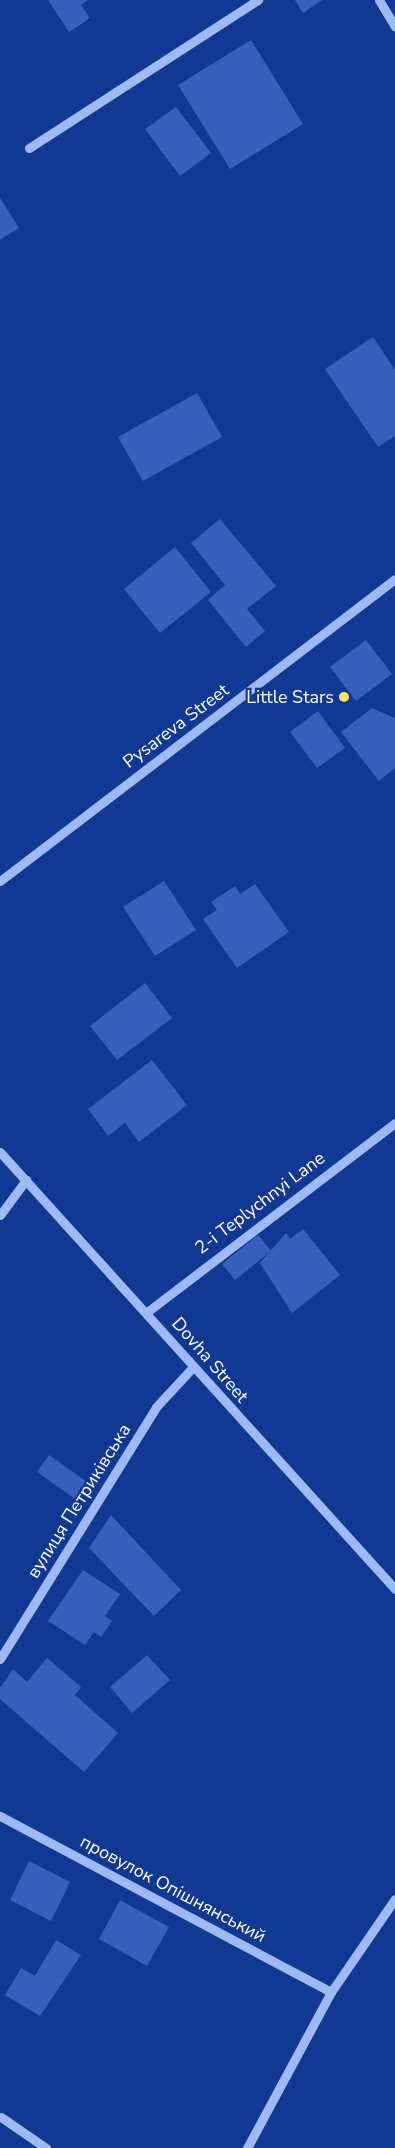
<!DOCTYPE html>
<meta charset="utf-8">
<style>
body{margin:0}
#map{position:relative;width:395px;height:2148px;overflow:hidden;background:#113993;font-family:"Nunito Sans",sans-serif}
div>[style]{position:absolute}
.building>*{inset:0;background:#3560bb}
.minor>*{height:9px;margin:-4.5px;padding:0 4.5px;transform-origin:4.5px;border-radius:4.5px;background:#9fbaf3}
.dots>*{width:14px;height:14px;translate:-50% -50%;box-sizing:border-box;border:2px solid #113993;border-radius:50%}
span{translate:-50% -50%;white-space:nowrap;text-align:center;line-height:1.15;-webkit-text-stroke:4.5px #113993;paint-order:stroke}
.poi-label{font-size:18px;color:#fff}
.right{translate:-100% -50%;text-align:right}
.street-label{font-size:18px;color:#fff}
</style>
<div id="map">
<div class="building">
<div style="clip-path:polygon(48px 0,88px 0,81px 5px,90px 18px,69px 32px)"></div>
<div style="clip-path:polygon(295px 0,322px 0,303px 13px)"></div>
<div style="clip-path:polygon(251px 40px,303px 124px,230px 169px,178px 85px)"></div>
<div style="clip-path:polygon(176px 107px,211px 153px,180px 176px,145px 129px)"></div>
<div style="clip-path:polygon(0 198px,19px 228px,0 240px)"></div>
<div style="clip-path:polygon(373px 337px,395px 370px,395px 436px,378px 447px,325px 369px)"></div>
<div style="clip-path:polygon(197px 393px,222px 437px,143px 481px,118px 437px)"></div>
<div style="clip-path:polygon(220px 519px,276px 586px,247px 609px,265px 631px,246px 647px,208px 600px,225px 585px,191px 543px)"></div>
<div style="clip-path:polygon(175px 547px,211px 592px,160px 633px,124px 589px)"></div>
<div style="clip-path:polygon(366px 640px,392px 674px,356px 701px,330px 667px)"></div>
<div style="clip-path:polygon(372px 708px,395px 718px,395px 768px,379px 781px,341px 732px)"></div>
<div style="clip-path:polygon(318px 711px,345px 748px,317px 768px,290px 732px)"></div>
<div style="clip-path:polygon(164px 881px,196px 930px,155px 956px,123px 907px)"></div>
<div style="clip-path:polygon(255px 884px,289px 932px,237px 968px,203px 919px,217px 910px,211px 902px,235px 886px,240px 894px)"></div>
<div style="clip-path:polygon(145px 983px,172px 1018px,117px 1060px,90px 1026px)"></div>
<div style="clip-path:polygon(152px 1060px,187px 1105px,139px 1142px,125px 1123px,108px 1136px,88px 1109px)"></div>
<div style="clip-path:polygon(303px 1229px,340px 1275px,292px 1313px,260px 1263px,286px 1233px,290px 1239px)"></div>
<div style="clip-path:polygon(258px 1235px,271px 1251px,235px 1280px,222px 1264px)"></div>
<div style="clip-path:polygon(49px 1455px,90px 1484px,78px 1501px,37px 1472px)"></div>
<div style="clip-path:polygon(111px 1515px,181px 1590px,154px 1616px,89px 1548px)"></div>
<div style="clip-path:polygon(83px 1570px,120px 1594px,105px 1616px,112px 1621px,101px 1637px,94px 1632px,85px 1645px,48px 1621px)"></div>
<div style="clip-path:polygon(147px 1655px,170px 1680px,132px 1713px,110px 1687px)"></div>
<div style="clip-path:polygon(47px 1658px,81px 1687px,75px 1695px,118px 1733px,84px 1772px,0 1699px,0 1688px,13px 1669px,27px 1682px)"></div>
<div style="clip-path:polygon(29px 1861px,70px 1882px,51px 1921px,10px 1900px)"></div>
<div style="clip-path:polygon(120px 1900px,169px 1927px,147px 1966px,99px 1939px)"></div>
<div style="clip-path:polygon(56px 1940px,81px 1955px,40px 2016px,5px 1995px,21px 1968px,35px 1976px)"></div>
</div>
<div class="minor">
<div style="left:379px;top:0;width:31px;rotate:59deg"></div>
<div style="left:29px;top:148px;width:273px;rotate:-32.9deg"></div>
<div style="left:0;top:881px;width:497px;rotate:-37.4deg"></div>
<div style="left:0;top:1152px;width:589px;rotate:47.89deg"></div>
<div style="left:0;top:1215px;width:44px;rotate:-53.4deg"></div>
<div style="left:147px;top:1312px;width:312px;rotate:-37.3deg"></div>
<div style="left:0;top:1659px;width:296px;rotate:-58.2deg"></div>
<div style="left:156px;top:1407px;width:54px;rotate:-47.2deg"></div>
<div style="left:0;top:1816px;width:375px;rotate:28deg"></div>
<div style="left:1px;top:2117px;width:55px;rotate:34.6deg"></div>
<div style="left:247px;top:2148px;width:177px;rotate:-61.7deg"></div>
<div style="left:331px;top:1992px;width:113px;rotate:-55.5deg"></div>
</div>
<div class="dots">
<div style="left:344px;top:697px;background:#ffe660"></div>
</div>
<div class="poi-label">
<span class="right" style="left:334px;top:697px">Little Stars</span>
</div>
<div class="street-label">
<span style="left:176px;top:726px;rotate:-37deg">Pysareva Street</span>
<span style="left:260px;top:1203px;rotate:-37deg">2-i Teplychnyi Lane</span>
<span style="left:210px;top:1360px;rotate:49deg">Dovha Street</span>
<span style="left:79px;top:1501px;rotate:-58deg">вулиця Петриківська</span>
<span style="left:173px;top:1889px;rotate:28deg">провулок Опішнянський</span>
</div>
</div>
